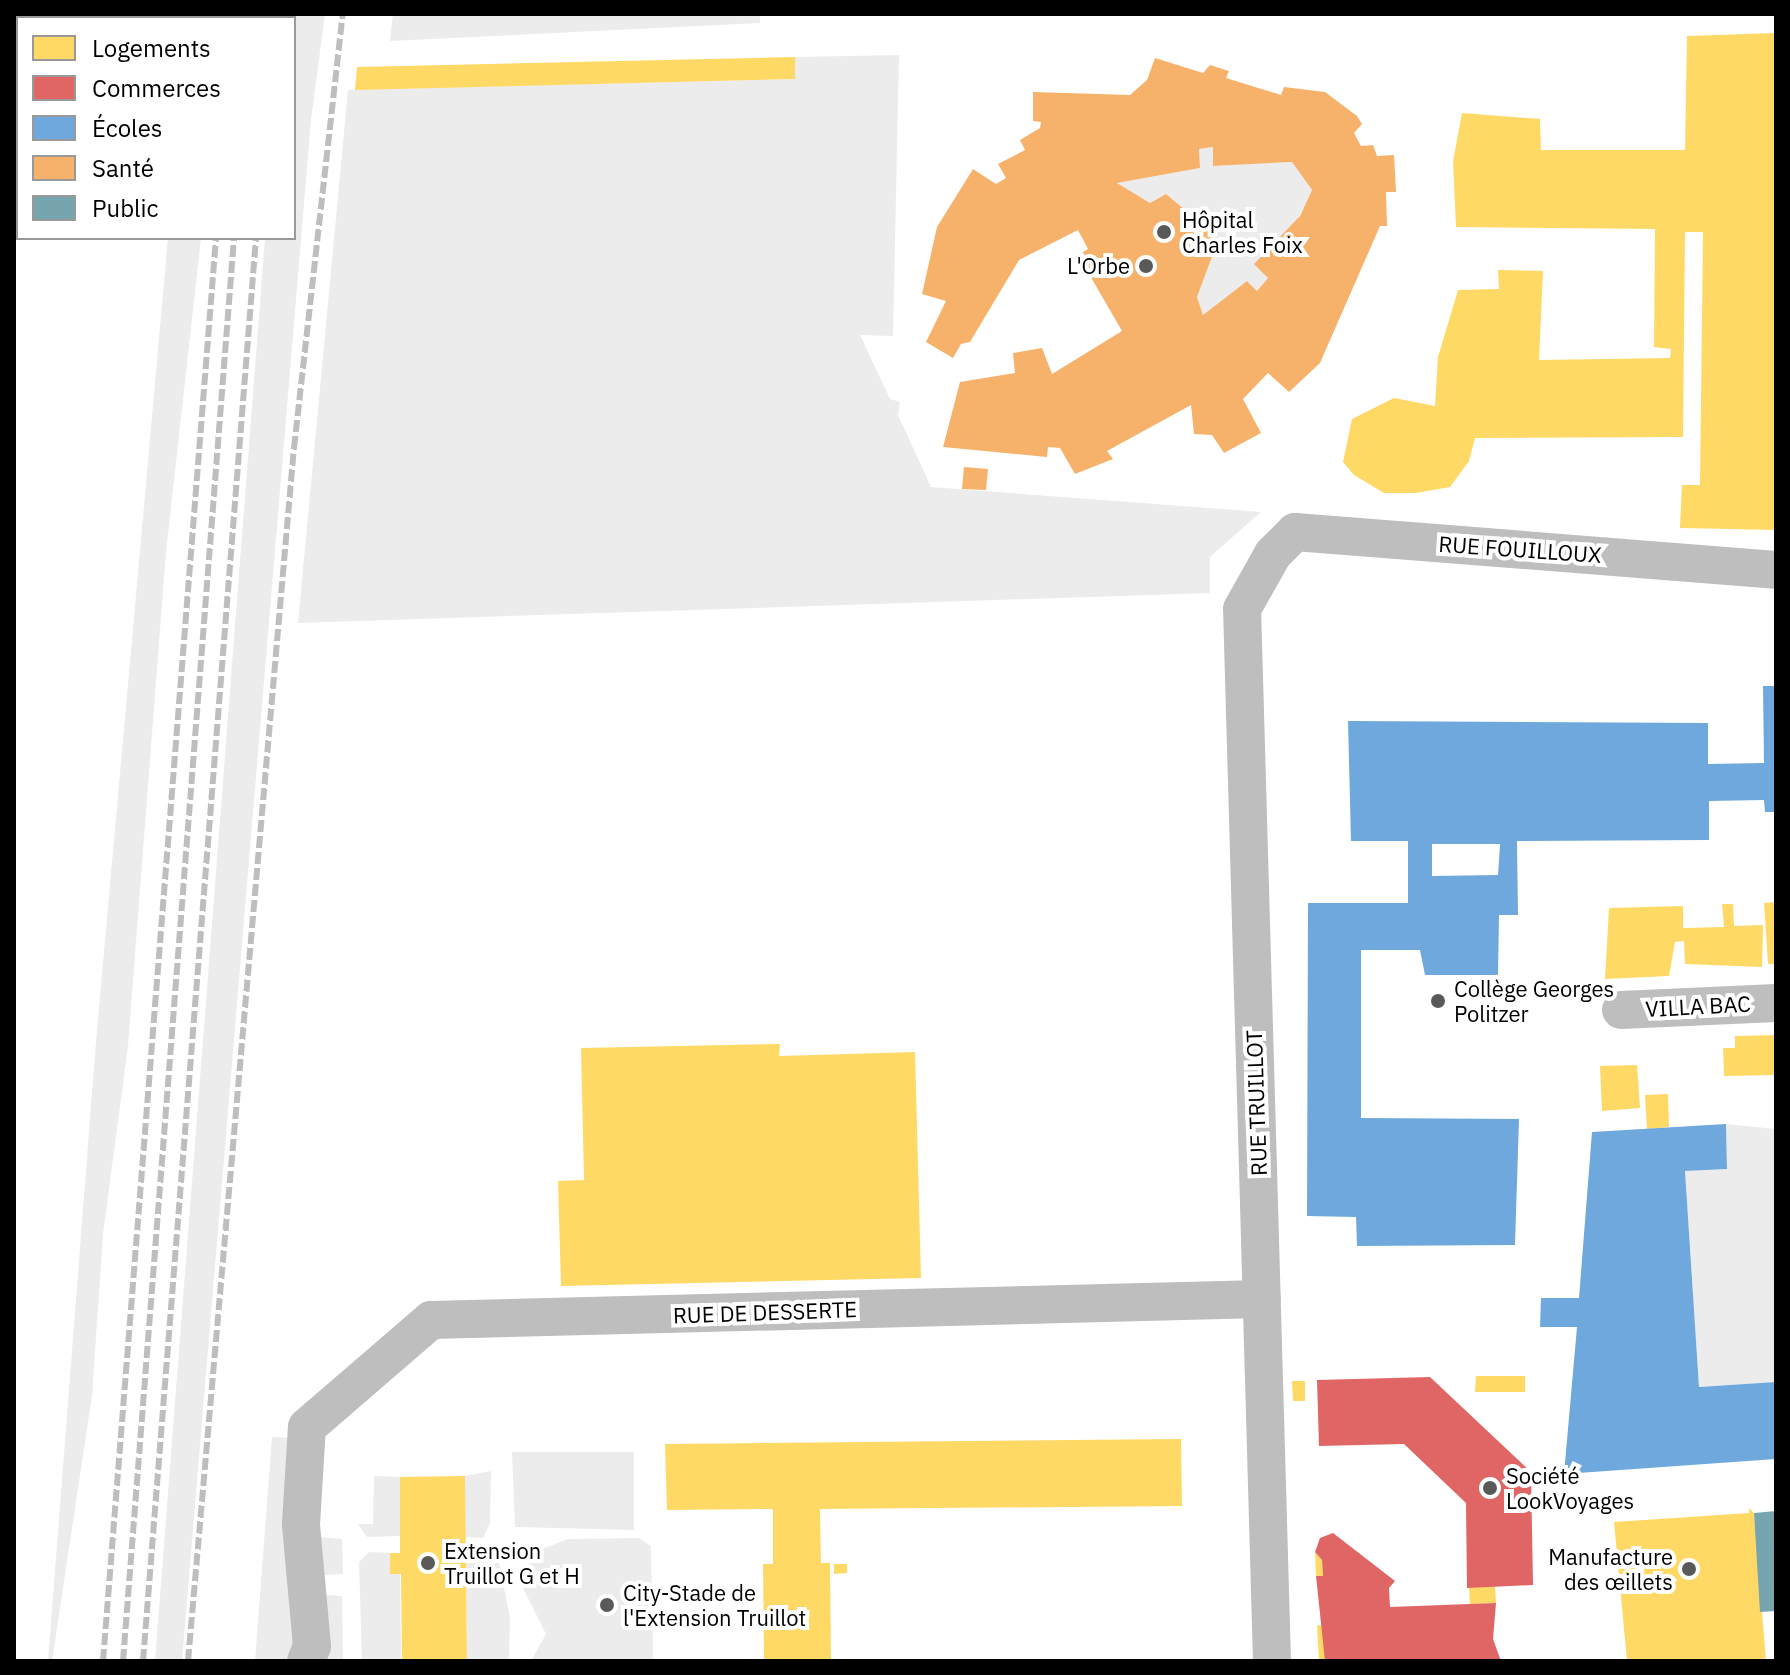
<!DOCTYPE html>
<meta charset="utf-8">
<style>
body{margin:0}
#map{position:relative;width:1790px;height:1675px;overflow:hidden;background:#fff;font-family:"IBM Plex Sans",sans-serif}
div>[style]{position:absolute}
.green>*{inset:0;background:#ececec}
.homes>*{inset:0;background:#ffd966}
.shops>*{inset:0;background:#e06666}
.schools>*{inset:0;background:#6fa8dc}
.health>*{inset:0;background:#f6b26b}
.public>*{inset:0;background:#76a5af}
.minor>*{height:38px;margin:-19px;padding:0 19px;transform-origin:19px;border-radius:19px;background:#bebebe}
.rail>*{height:6px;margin-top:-3px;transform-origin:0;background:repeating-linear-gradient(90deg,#bebebe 0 12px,transparent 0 16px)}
.dots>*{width:22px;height:22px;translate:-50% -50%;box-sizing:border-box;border:4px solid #fff;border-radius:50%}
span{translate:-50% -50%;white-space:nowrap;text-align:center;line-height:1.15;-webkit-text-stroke:8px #fff;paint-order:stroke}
.poi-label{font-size:22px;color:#000}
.left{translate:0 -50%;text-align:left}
.right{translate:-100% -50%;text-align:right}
.street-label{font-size:22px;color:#000}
.frame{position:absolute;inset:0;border:16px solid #000;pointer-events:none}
.legend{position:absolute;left:16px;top:16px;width:280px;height:224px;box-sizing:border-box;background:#fff;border:2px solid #999;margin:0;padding:10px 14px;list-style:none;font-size:24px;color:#000}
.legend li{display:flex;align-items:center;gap:16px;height:40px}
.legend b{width:40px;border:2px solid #999}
</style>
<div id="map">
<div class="green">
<div style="clip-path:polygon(285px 14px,325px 14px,311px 120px,182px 1661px,155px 1661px,265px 238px,294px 238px,294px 18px)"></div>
<div style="clip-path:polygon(393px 14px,760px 14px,760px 23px,390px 41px)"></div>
<div style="clip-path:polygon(899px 55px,893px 336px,860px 335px,890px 399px,900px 402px,898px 415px,931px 487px,1261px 512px,1210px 557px,1210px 593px,298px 623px,348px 90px,795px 79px,795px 57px)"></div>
<div style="clip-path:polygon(1213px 147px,1214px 166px,1292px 162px,1312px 190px,1268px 278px,1257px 291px,1247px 281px,1203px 315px,1197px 297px,1219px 238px,1166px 194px,1150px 203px,1117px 183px,1200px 168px,1199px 149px)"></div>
<div style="clip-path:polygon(168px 238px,201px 238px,166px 552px,128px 1046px,103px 1234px,92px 1396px,52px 1661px,48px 1661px,96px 1041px)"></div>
<div style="clip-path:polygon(1726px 1124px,1776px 1129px,1776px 1382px,1699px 1387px,1685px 1171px,1727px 1169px)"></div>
<div style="clip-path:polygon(272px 1437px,290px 1438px,299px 1580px,292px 1661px,255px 1661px)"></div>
<div style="clip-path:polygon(512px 1452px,634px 1452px,634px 1530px,515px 1527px)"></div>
<div style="clip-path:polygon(491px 1471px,490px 1523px,483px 1538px,465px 1537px,465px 1476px)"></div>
<div style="clip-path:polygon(374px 1476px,400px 1477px,400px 1536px,367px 1537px,358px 1524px,373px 1524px)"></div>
<div style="clip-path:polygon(319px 1537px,342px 1539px,343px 1574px,325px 1575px,326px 1595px,342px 1596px,343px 1661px,322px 1661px)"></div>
<div style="clip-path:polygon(639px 1538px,651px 1546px,653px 1661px,531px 1661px,546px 1634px,523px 1588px,532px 1553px,568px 1539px)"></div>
<div style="clip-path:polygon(369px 1552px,390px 1553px,390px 1573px,400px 1572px,401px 1661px,362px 1661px,359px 1562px)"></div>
<div style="clip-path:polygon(466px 1552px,498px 1559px,510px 1617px,509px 1661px,467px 1661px)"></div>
</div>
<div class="homes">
<div style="clip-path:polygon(1776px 33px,1776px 530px,1680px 528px,1682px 485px,1700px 485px,1703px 232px,1685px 232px,1683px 437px,1475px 438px,1469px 461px,1450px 487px,1416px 493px,1384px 493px,1354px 475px,1343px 462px,1352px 419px,1394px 398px,1435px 406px,1438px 357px,1458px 290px,1499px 289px,1498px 270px,1543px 271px,1539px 360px,1670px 358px,1671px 349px,1654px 347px,1655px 229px,1456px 227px,1453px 161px,1462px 113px,1540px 119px,1541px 150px,1685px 150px,1687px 36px)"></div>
<div style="clip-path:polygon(795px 57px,795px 79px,355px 90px,357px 67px)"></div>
<div style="clip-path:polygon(1776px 902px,1776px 964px,1768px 964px,1764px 903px)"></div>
<div style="clip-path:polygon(1722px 904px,1733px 904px,1734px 926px,1763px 925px,1762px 967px,1685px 964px,1684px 941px,1675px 942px,1669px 976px,1605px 979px,1609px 908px,1683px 906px,1683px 928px,1724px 927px)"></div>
<div style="clip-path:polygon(1776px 1035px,1776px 1075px,1724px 1076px,1723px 1048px,1735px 1048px,1735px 1036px)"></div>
<div style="clip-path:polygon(780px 1044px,779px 1056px,915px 1052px,921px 1278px,561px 1286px,558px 1181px,584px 1180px,581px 1048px)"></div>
<div style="clip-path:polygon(1637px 1065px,1640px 1108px,1602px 1111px,1600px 1066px)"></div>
<div style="clip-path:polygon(1668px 1094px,1669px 1127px,1647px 1129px,1645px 1095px)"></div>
<div style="clip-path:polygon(1476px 1376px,1525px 1376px,1525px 1392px,1475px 1392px)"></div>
<div style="clip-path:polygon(1292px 1381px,1305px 1381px,1305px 1401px,1293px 1401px)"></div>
<div style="clip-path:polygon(1181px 1439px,1182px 1506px,820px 1509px,821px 1563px,830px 1563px,831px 1661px,764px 1661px,763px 1564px,773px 1564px,773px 1509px,667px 1510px,665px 1444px)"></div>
<div style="clip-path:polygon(465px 1476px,467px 1661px,402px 1661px,401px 1574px,390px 1574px,390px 1553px,400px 1553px,400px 1477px)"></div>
<div style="clip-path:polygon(1749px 1508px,1754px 1513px,1766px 1661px,1627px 1661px,1614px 1522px,1749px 1513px)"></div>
<div style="clip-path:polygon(1315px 1552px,1322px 1560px,1323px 1576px,1316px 1576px)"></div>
<div style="clip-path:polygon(834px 1564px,847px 1564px,847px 1573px,834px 1574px)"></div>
<div style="clip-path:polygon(1495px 1586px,1496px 1603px,1470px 1604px,1469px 1587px)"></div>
<div style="clip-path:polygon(1317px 1625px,1324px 1626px,1325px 1661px,1319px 1661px)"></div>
</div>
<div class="shops">
<div style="clip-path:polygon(1430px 1377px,1531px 1472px,1533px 1585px,1467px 1588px,1466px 1503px,1404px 1444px,1319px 1446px,1317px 1380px)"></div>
<div style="clip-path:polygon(1333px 1533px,1395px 1581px,1389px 1588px,1390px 1607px,1496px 1603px,1493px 1639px,1501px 1661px,1325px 1661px,1316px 1576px,1323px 1576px,1322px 1560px,1315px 1552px,1320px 1538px)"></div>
</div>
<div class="schools">
<div style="clip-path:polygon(evenodd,1763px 686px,1776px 686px,1776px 812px,1765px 812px,1764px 800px,1709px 801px,1709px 840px,1517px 841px,1518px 915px,1499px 915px,1498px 975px,1425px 975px,1420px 950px,1361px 950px,1361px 1118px,1519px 1119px,1515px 1245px,1357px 1246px,1356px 1217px,1307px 1216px,1308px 903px,1408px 903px,1408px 841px,1351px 841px,1348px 721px,1708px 723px,1708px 764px,1764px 763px,1763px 686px,1432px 844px,1500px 844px,1498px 875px,1432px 876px,1432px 844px)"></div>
<div style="clip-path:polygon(1726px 1124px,1727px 1169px,1685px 1171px,1699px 1387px,1776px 1382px,1776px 1459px,1564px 1474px,1577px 1327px,1540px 1327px,1541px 1298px,1579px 1298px,1592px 1132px)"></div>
</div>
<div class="health">
<div style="clip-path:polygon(evenodd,1155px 58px,1203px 73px,1210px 65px,1229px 71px,1226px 78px,1281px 95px,1284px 87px,1325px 92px,1357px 116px,1362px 124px,1354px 133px,1361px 146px,1373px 145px,1377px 156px,1394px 155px,1396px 192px,1386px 192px,1387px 226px,1380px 226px,1320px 363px,1289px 392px,1268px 373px,1243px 399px,1261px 433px,1224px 453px,1212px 435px,1194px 434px,1191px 405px,1107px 451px,1113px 459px,1075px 474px,1060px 448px,1048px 447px,1047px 457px,943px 447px,960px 382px,1015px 373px,1013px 353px,1042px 348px,1052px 374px,1122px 331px,1078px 255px,1088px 249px,1078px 230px,1019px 260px,970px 342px,961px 344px,953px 358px,926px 342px,946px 301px,922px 294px,937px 227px,973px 169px,996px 184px,1006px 178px,998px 164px,1025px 150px,1020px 140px,1040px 128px,1041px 122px,1033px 121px,1033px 92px,1130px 95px,1147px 80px,1155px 58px,1213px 147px,1213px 166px,1292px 162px,1312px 190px,1300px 216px,1254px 264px,1268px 278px,1257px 291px,1247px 281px,1203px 315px,1197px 297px,1219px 238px,1166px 194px,1150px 203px,1117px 183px,1200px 168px,1199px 149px,1213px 147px)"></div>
<div style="clip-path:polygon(964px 467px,988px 469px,986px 490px,962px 489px)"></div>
</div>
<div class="public">
<div style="clip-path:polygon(1776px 1511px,1776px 1611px,1760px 1612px,1754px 1513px)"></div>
</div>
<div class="minor">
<div style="left:1621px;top:1010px;width:155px;rotate:-2.6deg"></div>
<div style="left:306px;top:1661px;width:16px;rotate:-68deg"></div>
<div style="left:312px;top:1646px;width:122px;rotate:-95.2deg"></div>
<div style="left:301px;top:1524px;width:97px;rotate:-86.5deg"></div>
<div style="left:307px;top:1427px;width:164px;rotate:-40.8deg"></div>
<div style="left:431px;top:1320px;width:831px;rotate:-1.45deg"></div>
<div style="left:1272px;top:1661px;width:1052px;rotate:-91.63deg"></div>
<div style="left:1242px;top:609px;width:63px;rotate:-60.6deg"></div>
<div style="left:1273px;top:554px;width:31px;rotate:-45deg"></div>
<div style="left:1295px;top:532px;width:482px;rotate:4.5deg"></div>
</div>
<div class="rail">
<div style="left:236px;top:18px;width:4px;rotate:-90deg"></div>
<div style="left:254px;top:18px;width:4px;rotate:-90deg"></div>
<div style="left:275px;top:18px;width:4px;rotate:-90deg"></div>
<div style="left:103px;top:1661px;width:1427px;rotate:-85.46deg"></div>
<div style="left:123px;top:1661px;width:1427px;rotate:-85.54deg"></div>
<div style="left:143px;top:1661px;width:1427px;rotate:-85.46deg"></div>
<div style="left:188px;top:1661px;width:1218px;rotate:-85.01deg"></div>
<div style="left:294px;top:448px;width:437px;rotate:-83.6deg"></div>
</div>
<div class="dots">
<div style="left:1164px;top:232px;background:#595959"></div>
<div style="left:1146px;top:266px;background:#595959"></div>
<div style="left:1438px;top:1001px;background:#595959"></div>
<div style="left:1490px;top:1488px;background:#595959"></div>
<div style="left:428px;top:1563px;background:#595959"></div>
<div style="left:1689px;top:1569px;background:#595959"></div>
<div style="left:607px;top:1605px;background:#595959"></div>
</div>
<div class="poi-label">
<span class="left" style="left:1182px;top:232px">Hôpital<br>Charles Foix</span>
<span class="right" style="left:1130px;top:266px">L'Orbe</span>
<span class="left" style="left:1454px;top:1001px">Collège Georges<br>Politzer</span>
<span class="left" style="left:1506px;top:1488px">Société<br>LookVoyages</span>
<span class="left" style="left:444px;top:1563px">Extension<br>Truillot G et H</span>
<span class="right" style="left:1673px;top:1569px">Manufacture<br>des œillets</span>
<span class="left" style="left:623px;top:1605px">City-Stade de<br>l'Extension Truillot</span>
</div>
<div class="street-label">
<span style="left:1520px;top:549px;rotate:4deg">RUE FOUILLOUX</span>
<span style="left:1698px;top:1006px;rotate:-3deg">VILLA BAC</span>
<span style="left:1256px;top:1103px;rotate:-92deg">RUE TRUILLOT</span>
<span style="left:765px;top:1312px;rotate:-2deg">RUE DE DESSERTE</span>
</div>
<div class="frame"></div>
<ul class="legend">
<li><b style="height:22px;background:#ffd966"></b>Logements</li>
<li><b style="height:22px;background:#e06666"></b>Commerces</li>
<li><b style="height:22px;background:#6fa8dc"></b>Écoles</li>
<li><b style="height:22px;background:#f6b26b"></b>Santé</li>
<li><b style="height:22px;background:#76a5af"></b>Public</li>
</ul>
</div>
